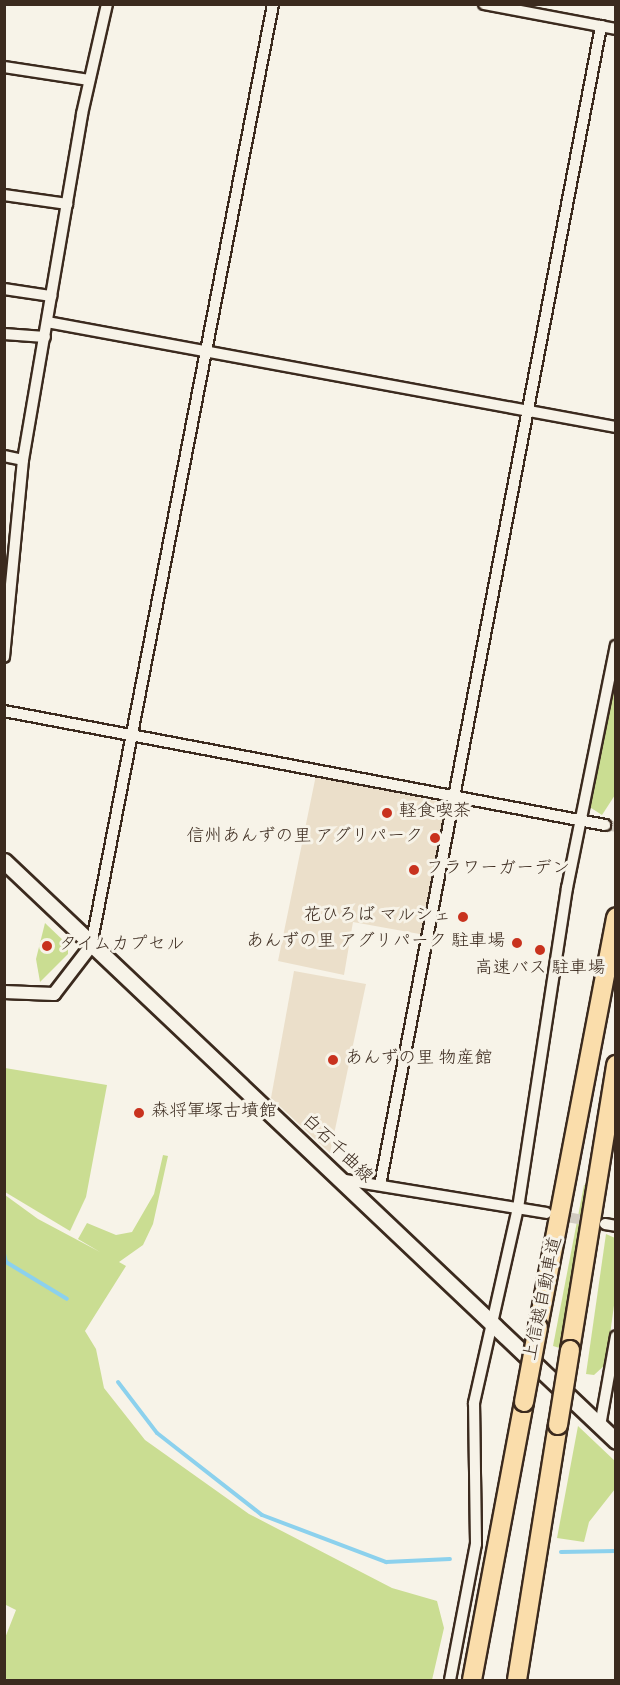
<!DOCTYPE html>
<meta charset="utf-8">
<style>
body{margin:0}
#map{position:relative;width:620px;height:1685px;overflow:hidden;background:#f7f3e8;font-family:"Gochi Hand","Klee One",sans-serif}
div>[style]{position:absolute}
.built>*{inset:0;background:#ebdfca}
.green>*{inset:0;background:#cadd92}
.stream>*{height:4px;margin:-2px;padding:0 2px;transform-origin:2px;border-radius:2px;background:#8cd1ed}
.minor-tunnel>*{height:10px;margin-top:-5px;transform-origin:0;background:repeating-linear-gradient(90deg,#d1cbc0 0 10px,transparent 0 15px)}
.roads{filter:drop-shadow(2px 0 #3b2a1e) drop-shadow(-2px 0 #3b2a1e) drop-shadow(0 2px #3b2a1e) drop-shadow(0 -2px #3b2a1e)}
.minor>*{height:10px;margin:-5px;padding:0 5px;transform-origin:5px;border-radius:5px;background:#f7f3e8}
.tertiary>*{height:12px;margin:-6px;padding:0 6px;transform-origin:6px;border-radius:6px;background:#f7f3e8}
.secondary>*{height:15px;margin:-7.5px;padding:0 7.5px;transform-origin:7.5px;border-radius:7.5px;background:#f7f3e8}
.motorway>*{height:18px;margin:-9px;padding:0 9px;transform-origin:9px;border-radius:9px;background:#faddab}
.bridges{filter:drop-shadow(2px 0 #3b2a1e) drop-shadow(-2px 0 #3b2a1e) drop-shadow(0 2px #3b2a1e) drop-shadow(0 -2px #3b2a1e)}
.motorway-bridge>*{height:18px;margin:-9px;padding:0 9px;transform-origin:9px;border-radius:9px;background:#faddab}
.dots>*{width:16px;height:16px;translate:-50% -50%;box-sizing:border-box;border:3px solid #f7f3e8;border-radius:50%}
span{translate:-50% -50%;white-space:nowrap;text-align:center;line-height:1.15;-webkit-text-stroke:6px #f7f3e8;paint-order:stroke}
.poi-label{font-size:18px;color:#3b2a1e}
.left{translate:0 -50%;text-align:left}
.right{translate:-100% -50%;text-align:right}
.street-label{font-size:18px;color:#3b2a1e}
.frame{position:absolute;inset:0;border:6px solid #3b2a1e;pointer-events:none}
</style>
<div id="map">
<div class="built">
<div style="clip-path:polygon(316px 775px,449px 804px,425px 935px,353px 922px,344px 975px,278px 961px)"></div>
<div style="clip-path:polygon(294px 971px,366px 984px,330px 1153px,271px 1098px)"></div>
</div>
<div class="green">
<div style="clip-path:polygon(615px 671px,615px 795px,602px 815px,588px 806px)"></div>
<div style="clip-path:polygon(45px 923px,68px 945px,68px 954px,40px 982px,36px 959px)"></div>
<div style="clip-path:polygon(5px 1068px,107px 1085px,86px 1197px,70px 1231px,5px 1192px)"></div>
<div style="clip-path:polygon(163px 1155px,168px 1156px,153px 1224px,143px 1245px,119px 1262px,126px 1266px,85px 1331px,96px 1349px,104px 1388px,145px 1440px,249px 1514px,392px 1588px,437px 1601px,444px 1628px,432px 1680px,7px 1680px,5px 1676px,5px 1638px,16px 1610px,4px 1604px,5px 1195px,38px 1219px,100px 1252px,78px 1239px,87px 1223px,116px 1235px,132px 1232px,154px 1194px)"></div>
<div style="clip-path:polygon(584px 1185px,589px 1186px,563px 1349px,553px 1346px)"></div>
<div style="clip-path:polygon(606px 1234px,615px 1238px,615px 1298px,606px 1364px,594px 1375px,586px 1374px)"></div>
<div style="clip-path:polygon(578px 1426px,616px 1462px,615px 1489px,589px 1522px,584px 1542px,557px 1538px)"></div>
</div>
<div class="stream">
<div style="left:4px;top:1254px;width:8px;rotate:76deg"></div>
<div style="left:6px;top:1262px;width:71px;rotate:31.2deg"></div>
<div style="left:118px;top:1382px;width:64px;rotate:52.6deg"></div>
<div style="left:157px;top:1433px;width:133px;rotate:38deg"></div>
<div style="left:262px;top:1515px;width:133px;rotate:20.8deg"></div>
<div style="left:386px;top:1562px;width:64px;rotate:-2.7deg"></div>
<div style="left:561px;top:1552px;width:55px;rotate:-1deg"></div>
</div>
<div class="minor-tunnel">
<div style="left:605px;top:825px;width:11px;rotate:10deg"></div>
<div style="left:555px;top:1215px;width:42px;rotate:9.7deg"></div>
</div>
<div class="roads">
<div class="minor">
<div style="left:484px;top:4px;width:134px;rotate:10.7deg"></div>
<div style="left:4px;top:67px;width:86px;rotate:8.7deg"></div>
<div style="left:4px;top:195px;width:64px;rotate:8.1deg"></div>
<div style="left:4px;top:289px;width:48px;rotate:8.5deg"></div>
<div style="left:47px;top:322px;width:579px;rotate:10.46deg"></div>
<div style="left:4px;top:334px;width:41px;rotate:4.2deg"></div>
<div style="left:4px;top:456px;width:19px;rotate:12deg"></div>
<div style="left:4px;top:657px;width:198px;rotate:-84.5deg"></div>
<div style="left:23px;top:460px;width:351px;rotate:-80.3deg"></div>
<div style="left:82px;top:114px;width:113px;rotate:-77.2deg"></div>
<div style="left:4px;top:711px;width:612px;rotate:10.74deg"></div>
<div style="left:91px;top:946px;width:959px;rotate:-79.06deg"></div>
<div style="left:339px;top:1179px;width:210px;rotate:9.3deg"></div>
<div style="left:380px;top:1185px;width:1180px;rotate:-79.2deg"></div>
<div style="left:605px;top:1224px;width:11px;rotate:10deg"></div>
<div style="left:600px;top:1426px;width:91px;rotate:-79.9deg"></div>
<div style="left:450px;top:1680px;width:138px;rotate:-79.2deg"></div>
<div style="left:476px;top:1544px;width:141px;rotate:-90.8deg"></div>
<div style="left:474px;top:1403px;width:200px;rotate:-77.3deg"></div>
<div style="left:518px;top:1208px;width:324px;rotate:-81.3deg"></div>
<div style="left:567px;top:888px;width:247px;rotate:-78.6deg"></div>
</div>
<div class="tertiary">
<div style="left:4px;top:992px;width:50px;rotate:2.3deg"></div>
<div style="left:54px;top:994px;width:61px;rotate:-52.4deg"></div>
</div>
<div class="secondary">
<div style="left:4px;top:861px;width:843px;rotate:43.46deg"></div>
</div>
<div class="motorway">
<div style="left:538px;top:1327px;width:417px;rotate:-79.2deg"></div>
<div style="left:570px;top:1350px;width:289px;rotate:-80.8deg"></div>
<div style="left:472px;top:1680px;width:283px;rotate:-79.4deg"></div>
<div style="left:517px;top:1680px;width:258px;rotate:-80.9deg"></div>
</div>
</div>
<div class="bridges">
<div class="motorway-bridge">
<div style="left:524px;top:1402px;width:76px;rotate:-79.4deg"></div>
<div style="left:558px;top:1425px;width:76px;rotate:-80.9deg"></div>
</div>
</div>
<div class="dots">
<div style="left:387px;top:813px;background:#c8321e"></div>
<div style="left:435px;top:838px;background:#c8321e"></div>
<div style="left:414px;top:870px;background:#c8321e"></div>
<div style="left:463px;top:917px;background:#c8321e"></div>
<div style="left:517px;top:943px;background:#c8321e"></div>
<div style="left:47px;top:946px;background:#c8321e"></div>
<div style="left:540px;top:950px;background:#c8321e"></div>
<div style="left:333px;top:1060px;background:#c8321e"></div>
<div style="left:139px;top:1113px;background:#c8321e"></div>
</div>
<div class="poi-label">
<span class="left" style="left:399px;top:813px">軽食喫茶</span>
<span class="right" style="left:423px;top:838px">信州あんずの里 アグリパーク</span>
<span class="left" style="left:426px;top:870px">フラワーガーデン</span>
<span class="right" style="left:451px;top:917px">花ひろば マルシェ</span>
<span class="right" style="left:505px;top:943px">あんずの里 アグリパーク 駐車場</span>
<span class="left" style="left:59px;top:946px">タイムカプセル</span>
<span style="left:540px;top:970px">高速バス 駐車場</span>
<span class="left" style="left:345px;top:1060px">あんずの里 物産館</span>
<span class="left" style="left:151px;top:1113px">森将軍塚古墳館</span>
</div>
<div class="street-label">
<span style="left:336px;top:1150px;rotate:44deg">白石千曲線</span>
<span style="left:545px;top:1299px;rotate:-78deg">上信越自動車道</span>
</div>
<div class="frame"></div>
</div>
